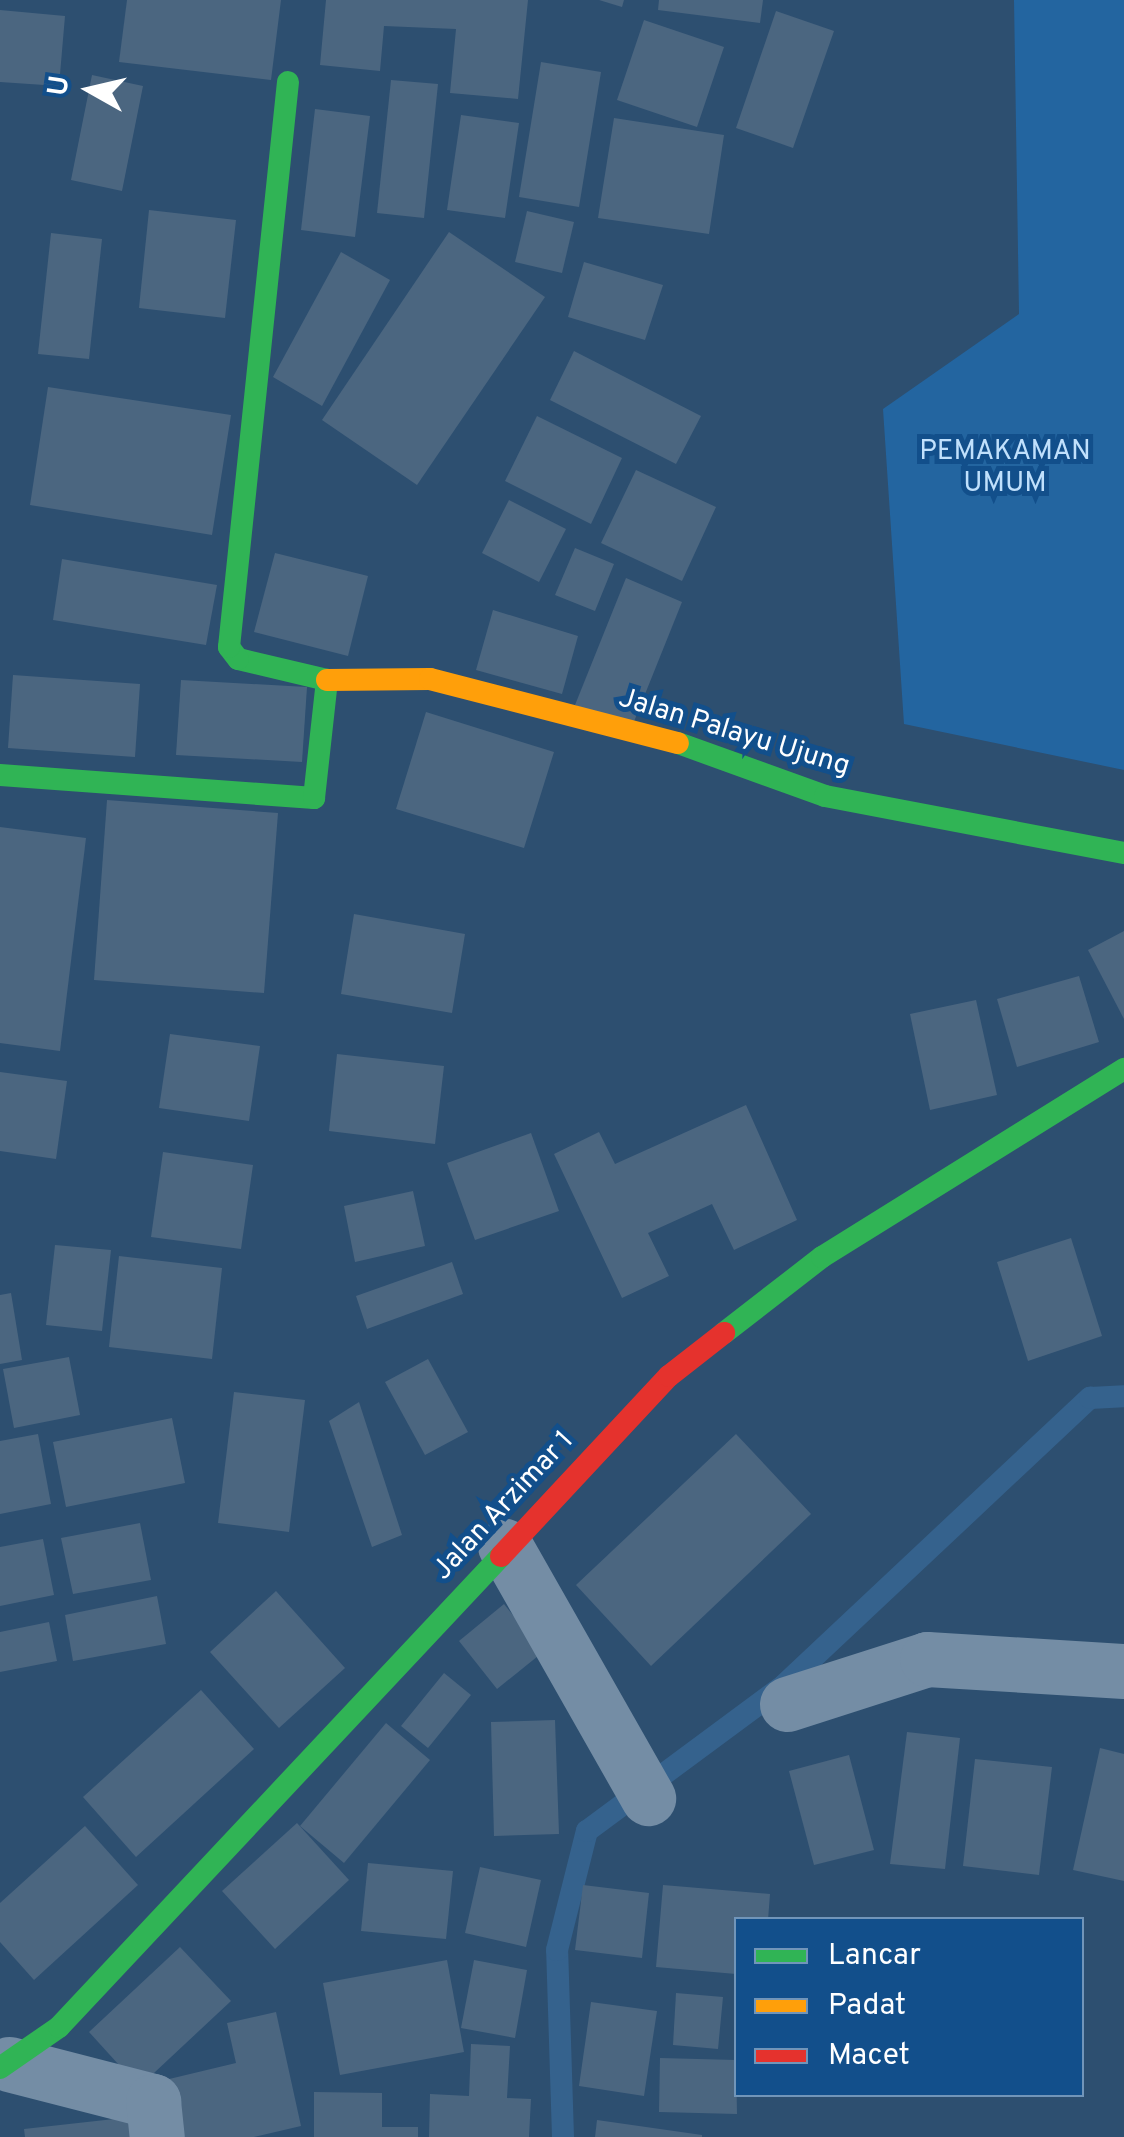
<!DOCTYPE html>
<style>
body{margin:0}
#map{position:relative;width:1124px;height:2137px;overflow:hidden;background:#2d4f70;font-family:Overpass,sans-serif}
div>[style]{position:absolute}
.green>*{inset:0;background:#2365a0}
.stream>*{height:22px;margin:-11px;padding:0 11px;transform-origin:11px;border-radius:11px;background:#35628d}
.building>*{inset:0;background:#4b6680}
.street>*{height:55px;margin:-27.5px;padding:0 27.5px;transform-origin:27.5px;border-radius:27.5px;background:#748da5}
.fast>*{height:22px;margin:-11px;padding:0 11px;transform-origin:11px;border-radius:11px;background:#30b455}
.slow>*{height:22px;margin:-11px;padding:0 11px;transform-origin:11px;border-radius:11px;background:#ff9f0a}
.jam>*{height:22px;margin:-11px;padding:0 11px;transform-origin:11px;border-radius:11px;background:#e5322d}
span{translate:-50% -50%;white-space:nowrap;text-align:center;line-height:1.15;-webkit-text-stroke:10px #124f8b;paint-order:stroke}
.park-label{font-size:28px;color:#c0e0fc}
.street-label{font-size:28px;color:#fff}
.legend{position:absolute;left:734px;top:1917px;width:350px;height:180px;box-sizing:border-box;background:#124f8b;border:2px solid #7195b9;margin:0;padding:12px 18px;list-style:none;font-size:30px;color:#fff}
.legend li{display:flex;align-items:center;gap:20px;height:50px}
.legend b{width:50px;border:2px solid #7195b9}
.north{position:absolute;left:40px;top:40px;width:100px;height:100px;-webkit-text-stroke:8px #124f8b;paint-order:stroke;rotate:278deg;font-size:28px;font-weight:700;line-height:40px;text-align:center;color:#fff}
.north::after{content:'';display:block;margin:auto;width:35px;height:45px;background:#fff;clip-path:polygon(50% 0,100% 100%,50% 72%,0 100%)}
</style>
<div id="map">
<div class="green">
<div style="clip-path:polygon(1014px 0,1124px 0,1124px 770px,904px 724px,883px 409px,1019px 314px)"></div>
</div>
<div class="stream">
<div style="left:563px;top:2137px;width:187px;rotate:-91.8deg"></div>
<div style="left:557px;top:1950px;width:123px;rotate:-75.9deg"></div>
<div style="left:587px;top:1831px;width:245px;rotate:-36.5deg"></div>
<div style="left:784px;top:1685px;width:420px;rotate:-43.2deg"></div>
<div style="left:1090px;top:1398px;width:34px;rotate:-3deg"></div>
</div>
<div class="building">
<div style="clip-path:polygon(127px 0,281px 0,271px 80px,119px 62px)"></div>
<div style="clip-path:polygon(326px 0,528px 0,518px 99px,450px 93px,456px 29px,384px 26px,380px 71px,320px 65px)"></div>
<div style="clip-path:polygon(599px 0,624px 0,622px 7px)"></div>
<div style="clip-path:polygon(659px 0,763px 0,760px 23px,658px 10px)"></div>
<div style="clip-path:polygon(0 10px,65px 16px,59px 86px,0 82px)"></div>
<div style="clip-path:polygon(776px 11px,834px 31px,793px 148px,736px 128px)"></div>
<div style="clip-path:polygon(644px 20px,724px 47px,697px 127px,617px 100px)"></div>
<div style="clip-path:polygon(541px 62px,601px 72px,579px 207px,519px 197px)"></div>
<div style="clip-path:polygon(92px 75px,143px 86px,122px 191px,71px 180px)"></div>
<div style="clip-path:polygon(391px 80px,438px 84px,424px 218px,377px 213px)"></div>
<div style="clip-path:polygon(315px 109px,370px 116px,355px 237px,301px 230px)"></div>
<div style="clip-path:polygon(461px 115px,519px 123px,505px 218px,447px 210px)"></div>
<div style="clip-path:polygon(614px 118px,724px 135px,709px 234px,598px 218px)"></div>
<div style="clip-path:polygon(149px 210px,236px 220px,225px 318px,139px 308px)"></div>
<div style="clip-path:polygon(527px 211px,574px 222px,562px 273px,515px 262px)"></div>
<div style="clip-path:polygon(449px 232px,545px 297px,417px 485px,322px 420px)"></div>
<div style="clip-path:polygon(51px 233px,102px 239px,89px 359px,38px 354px)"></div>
<div style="clip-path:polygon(341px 252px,390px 280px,322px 406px,273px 377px)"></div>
<div style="clip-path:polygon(584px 262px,663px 285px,645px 340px,568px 317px)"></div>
<div style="clip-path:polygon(574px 351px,701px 416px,676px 464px,550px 400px)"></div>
<div style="clip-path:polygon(48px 387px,231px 415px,212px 535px,30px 505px)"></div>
<div style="clip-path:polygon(537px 416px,622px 458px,591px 524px,505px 481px)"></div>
<div style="clip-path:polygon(636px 470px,716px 507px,682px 581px,601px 543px)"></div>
<div style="clip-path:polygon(509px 500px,566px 529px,539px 582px,482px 553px)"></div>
<div style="clip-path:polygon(575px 548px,614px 564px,595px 611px,555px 595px)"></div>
<div style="clip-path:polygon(275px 553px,368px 576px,348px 656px,254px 632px)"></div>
<div style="clip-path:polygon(62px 559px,217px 585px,206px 645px,53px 620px)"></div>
<div style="clip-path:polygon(626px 578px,682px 602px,631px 729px,575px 705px)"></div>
<div style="clip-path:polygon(493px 610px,578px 636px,562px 694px,476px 670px)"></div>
<div style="clip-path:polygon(13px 675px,140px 684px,135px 757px,8px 748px)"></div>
<div style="clip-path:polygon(181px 680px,307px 687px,302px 762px,176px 755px)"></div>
<div style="clip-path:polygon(426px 712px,554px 752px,524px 848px,396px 809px)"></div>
<div style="clip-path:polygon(107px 800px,278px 813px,264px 993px,94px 980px)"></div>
<div style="clip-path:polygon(0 827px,86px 838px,60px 1051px,0 1043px)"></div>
<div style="clip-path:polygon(354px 914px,465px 934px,452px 1013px,341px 994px)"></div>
<div style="clip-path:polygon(1124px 931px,1124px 1019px,1088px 950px)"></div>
<div style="clip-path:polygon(1079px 976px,1099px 1042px,1017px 1067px,997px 999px)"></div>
<div style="clip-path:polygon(976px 1000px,997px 1095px,930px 1110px,910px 1014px)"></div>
<div style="clip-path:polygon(170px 1034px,260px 1046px,249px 1121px,159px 1108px)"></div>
<div style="clip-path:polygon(337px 1054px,444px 1066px,435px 1144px,329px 1131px)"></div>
<div style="clip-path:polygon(0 1072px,67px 1081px,56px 1159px,0 1151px)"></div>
<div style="clip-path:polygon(746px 1105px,797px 1220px,734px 1250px,712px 1204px,648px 1233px,669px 1276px,622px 1298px,554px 1154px,599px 1132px,615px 1164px)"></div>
<div style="clip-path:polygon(531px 1133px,559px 1211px,475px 1240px,447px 1163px)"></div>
<div style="clip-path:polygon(163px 1152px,253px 1165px,241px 1249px,151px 1237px)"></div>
<div style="clip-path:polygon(413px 1191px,425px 1246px,355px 1262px,344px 1206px)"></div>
<div style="clip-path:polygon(1071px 1238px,1102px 1336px,1028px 1361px,997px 1262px)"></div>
<div style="clip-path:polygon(55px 1245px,111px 1250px,102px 1331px,46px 1325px)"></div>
<div style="clip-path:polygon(119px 1256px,222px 1268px,212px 1359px,109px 1347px)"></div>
<div style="clip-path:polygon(452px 1262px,463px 1294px,367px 1329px,356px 1296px)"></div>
<div style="clip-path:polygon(11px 1293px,22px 1360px,0 1364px,0 1295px)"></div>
<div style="clip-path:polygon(69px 1357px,80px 1415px,14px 1428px,3px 1369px)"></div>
<div style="clip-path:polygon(428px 1359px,468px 1432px,425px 1455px,385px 1382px)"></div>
<div style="clip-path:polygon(234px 1392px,305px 1400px,289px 1532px,218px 1523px)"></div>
<div style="clip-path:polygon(359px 1402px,402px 1535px,372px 1547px,329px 1421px)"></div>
<div style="clip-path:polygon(172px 1418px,185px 1483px,66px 1507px,53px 1442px)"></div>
<div style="clip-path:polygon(38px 1434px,51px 1504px,0 1514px,0 1441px)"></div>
<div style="clip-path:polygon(736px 1434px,811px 1514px,651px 1666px,576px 1585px)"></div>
<div style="clip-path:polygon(140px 1523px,151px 1580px,73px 1594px,61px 1538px)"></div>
<div style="clip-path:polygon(43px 1539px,54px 1595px,0 1606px,0 1547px)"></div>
<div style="clip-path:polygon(276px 1591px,345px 1668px,279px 1728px,210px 1652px)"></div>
<div style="clip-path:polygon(157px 1596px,166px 1644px,73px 1661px,65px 1615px)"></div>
<div style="clip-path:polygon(504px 1604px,543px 1652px,497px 1689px,459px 1641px)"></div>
<div style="clip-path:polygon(49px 1622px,57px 1661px,0 1672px,0 1632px)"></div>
<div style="clip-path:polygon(444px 1673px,471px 1695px,428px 1748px,401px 1726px)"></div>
<div style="clip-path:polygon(201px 1690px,254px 1749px,136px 1857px,83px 1797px)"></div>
<div style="clip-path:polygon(555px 1720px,559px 1834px,494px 1836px,491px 1722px)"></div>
<div style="clip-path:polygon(386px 1723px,430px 1760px,344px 1863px,300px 1826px)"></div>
<div style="clip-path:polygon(907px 1732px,960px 1738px,945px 1869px,890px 1864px)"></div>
<div style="clip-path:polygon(1100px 1748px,1124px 1754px,1124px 1881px,1073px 1870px)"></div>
<div style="clip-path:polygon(849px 1755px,874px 1850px,814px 1865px,789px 1771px)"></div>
<div style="clip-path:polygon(975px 1759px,1052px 1767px,1039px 1875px,963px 1866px)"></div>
<div style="clip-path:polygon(297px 1823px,349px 1880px,275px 1949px,222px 1891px)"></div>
<div style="clip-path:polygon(85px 1826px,138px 1885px,34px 1980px,0 1942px,0 1903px)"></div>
<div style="clip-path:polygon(368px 1863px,453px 1871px,446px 1939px,361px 1931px)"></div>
<div style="clip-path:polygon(480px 1867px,541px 1880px,526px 1947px,465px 1933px)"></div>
<div style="clip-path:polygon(583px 1885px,649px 1893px,642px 1958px,575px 1950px)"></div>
<div style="clip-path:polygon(663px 1885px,770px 1894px,768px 1920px,736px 1920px,736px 1974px,656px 1967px)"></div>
<div style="clip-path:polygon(180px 1947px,231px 2001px,139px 2087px,89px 2032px)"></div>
<div style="clip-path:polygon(447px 1960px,464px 2052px,340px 2075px,323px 1983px)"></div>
<div style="clip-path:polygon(474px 1960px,527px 1970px,515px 2038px,461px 2028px)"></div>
<div style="clip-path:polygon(676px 1993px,723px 1997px,718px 2049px,673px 2045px)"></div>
<div style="clip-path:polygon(591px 2002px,657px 2011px,644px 2096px,579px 2086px)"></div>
<div style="clip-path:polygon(276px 2012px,301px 2126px,254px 2137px,178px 2137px,165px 2080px,236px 2063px,227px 2023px)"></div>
<div style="clip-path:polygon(471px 2044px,510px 2046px,507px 2098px,531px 2099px,529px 2137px,429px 2137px,430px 2094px,469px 2096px)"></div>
<div style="clip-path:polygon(660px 2058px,736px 2060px,737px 2114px,659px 2112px)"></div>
<div style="clip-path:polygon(314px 2092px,382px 2093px,382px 2127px,418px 2127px,418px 2137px,314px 2137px)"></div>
<div style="clip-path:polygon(141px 2116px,143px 2137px,25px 2137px,24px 2129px)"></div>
<div style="clip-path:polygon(597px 2120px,702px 2135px,702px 2137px,595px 2137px)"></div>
</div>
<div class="street">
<div style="left:505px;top:1546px;width:290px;rotate:60.4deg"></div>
<div style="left:787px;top:1704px;width:147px;rotate:-17.8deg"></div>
<div style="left:927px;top:1659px;width:197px;rotate:3.5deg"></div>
<div style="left:9px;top:2064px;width:149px;rotate:14.4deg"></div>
<div style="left:153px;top:2101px;width:36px;rotate:84deg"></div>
</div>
<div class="fast">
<div style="left:678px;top:743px;width:156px;rotate:19.8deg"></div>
<div style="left:825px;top:796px;width:304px;rotate:10.8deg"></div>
<div style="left:0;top:775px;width:315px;rotate:4.2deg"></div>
<div style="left:314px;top:798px;width:119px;rotate:-83.7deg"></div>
<div style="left:327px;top:680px;width:91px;rotate:-166.7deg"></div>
<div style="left:238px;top:659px;width:15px;rotate:-127deg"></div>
<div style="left:229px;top:647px;width:568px;rotate:-84.04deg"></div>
<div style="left:724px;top:1333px;width:124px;rotate:-37.8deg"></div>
<div style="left:822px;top:1257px;width:356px;rotate:-31.9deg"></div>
<div style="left:0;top:2068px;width:72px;rotate:-34.8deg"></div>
<div style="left:59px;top:2027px;width:646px;rotate:-46.82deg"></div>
</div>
<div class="slow">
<div style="left:327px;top:680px;width:103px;rotate:-0.6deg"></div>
<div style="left:430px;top:679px;width:256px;rotate:14.5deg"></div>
</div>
<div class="jam">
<div style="left:501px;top:1556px;width:246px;rotate:-47deg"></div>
<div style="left:669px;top:1376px;width:70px;rotate:-38deg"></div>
</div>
<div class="park-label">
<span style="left:1005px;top:468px">PEMAKAMAN<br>UMUM</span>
</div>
<div class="street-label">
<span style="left:734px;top:733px;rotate:17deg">Jalan Palayu Ujung</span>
<span style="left:504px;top:1506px;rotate:-47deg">Jalan Arzimar 1</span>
</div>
<ul class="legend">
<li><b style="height:12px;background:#30b455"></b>Lancar</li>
<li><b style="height:12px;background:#ff9f0a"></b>Padat</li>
<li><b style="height:12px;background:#e5322d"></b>Macet</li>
</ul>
<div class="north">U</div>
</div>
